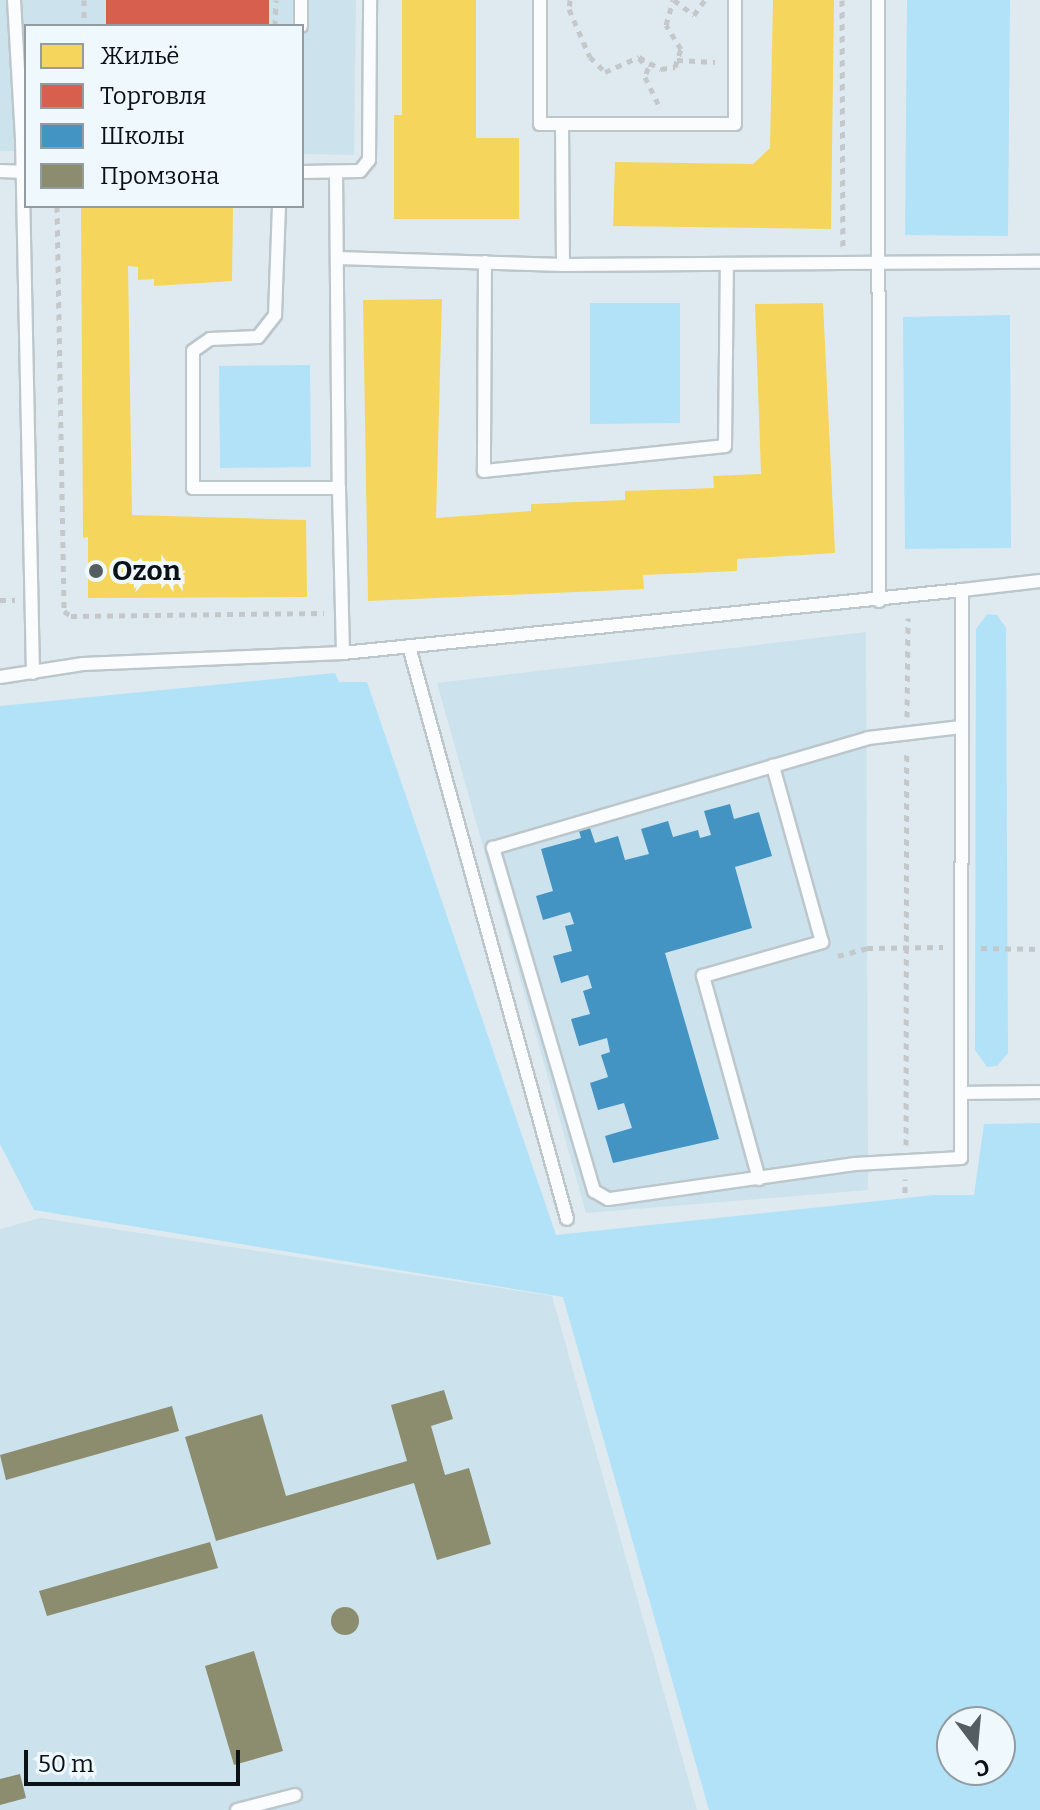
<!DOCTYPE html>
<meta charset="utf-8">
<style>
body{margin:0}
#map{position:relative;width:1040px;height:1810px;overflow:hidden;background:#deeaf0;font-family:Bitter,serif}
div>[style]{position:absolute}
.built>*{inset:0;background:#cce2ed}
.green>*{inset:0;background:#b2e2f7}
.homes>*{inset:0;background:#f6d55c}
.shops>*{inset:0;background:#d6604d}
.schools>*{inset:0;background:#4393c3}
.industry>*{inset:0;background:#8c8c6e}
.round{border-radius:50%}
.path>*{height:5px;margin-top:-2.5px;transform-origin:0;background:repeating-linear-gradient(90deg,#c4c8ca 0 6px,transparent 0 12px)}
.roads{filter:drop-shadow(2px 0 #bcc6cb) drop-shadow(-2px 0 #bcc6cb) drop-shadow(0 2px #bcc6cb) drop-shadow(0 -2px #bcc6cb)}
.service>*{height:12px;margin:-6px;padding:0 6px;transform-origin:6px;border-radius:6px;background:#fafcfd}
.dots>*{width:22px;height:22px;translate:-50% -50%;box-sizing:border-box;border:4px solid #eff8fc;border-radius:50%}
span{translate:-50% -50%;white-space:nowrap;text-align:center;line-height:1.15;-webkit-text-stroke:8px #eff8fc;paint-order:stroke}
.poi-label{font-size:28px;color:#0a1215;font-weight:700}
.left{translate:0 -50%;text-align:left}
.legend{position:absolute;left:24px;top:24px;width:280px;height:184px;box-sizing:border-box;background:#eff8fc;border:2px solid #939ca0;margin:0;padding:10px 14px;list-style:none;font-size:24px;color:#0a1215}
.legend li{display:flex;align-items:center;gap:16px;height:40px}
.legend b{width:40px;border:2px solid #939ca0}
.north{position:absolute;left:936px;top:1706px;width:80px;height:80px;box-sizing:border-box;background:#eff8fc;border:2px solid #939ca0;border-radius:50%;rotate:164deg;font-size:22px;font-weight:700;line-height:32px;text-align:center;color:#0a1215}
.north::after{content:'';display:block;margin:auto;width:28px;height:36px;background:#545e62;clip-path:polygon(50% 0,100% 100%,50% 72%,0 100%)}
.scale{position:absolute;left:24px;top:1750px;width:216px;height:36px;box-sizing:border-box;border:4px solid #0a1215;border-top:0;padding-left:10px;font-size:24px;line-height:28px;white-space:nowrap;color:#0a1215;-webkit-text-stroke:6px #eff8fc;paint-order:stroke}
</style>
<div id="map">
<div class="built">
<div style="clip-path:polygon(0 0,356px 0,354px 155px,302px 154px,302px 26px,26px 26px,26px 151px,0 151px)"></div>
<div style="clip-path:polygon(866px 632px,868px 1190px,586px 1213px,437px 683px)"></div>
<div style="clip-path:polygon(41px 1218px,552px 1296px,697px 1810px,0 1810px,0 1229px)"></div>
</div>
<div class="green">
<div style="clip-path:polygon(907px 0,1010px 0,1008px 236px,905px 235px)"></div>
<div style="clip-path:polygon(590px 303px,680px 303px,680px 423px,590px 424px)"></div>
<div style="clip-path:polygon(1010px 315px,1011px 548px,905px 549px,903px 317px)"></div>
<div style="clip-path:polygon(310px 365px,311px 467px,220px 468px,219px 366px)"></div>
<div style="clip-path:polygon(987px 614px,997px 615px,1006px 628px,1008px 1053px,997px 1066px,987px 1067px,975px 1050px,976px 629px)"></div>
<div style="clip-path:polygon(evenodd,335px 673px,339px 682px,367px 682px,556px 1235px,934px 1195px,974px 1195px,984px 1124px,1040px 1123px,1040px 1810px,709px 1810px,563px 1297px,34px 1210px,0 1144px,0 706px,335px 673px,952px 1722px,1000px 1722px,1000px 1770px,952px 1770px,952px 1722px)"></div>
</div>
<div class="homes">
<div style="clip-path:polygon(402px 0,476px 0,476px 138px,519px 138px,519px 219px,394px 219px,394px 115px,402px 115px)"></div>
<div style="clip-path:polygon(773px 0,834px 0,831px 229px,613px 226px,615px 162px,753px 164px,770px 148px)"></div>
<div style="clip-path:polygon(233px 207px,232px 281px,154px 286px,154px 279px,138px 280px,138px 267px,128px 266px,132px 515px,306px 520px,307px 597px,88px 598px,88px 537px,83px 538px,81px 208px)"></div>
<div style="clip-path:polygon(442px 299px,436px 518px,531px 511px,531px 504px,625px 500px,625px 491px,714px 488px,713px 476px,761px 474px,755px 304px,823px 303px,835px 553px,737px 559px,737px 571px,643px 575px,644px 589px,368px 601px,363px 300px)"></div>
</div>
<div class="shops">
<div style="clip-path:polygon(106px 0,269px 0,269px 26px,106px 26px)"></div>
</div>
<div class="schools">
<div style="clip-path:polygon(730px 804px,734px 819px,759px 812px,772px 856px,735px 867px,752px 928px,665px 953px,719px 1139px,613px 1163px,605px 1136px,632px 1128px,624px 1103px,598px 1110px,590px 1083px,608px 1077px,601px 1055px,610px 1052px,607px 1038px,579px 1046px,571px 1019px,590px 1014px,583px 991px,592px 988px,588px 975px,561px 983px,553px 956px,572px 951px,565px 926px,574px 924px,570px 912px,543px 920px,536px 896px,553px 891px,541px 849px,581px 838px,579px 831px,590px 828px,595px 843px,618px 836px,625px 860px,649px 854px,641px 829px,668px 821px,673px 837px,698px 830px,700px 838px,711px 835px,704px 811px)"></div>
</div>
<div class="industry">
<div style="clip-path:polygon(444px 1390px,453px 1419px,431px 1426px,445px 1475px,469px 1468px,491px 1544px,437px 1560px,414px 1483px,216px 1541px,185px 1437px,262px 1414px,286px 1496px,407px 1461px,391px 1405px)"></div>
<div style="clip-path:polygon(172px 1406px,179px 1431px,6px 1480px,0 1455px)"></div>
<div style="clip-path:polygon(210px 1542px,218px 1568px,47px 1616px,39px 1591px)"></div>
<div class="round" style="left:331px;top:1607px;width:28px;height:28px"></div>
<div style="clip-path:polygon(254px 1651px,283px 1751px,234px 1765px,205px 1666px)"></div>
<div style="clip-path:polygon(20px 1774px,26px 1798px,0 1805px,0 1779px)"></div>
</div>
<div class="path">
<div style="left:84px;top:0;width:26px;rotate:90deg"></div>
<div style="left:570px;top:0;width:9px;rotate:96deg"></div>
<div style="left:569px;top:9px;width:52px;rotate:66.4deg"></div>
<div style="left:590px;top:57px;width:21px;rotate:45deg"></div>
<div style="left:605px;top:72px;width:37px;rotate:-24deg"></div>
<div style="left:639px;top:57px;width:25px;rotate:29deg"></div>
<div style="left:661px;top:69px;width:14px;rotate:-8deg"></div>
<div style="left:675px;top:67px;width:19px;rotate:-72deg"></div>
<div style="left:681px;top:49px;width:28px;rotate:-122deg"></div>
<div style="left:666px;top:25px;width:26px;rotate:-74deg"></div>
<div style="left:674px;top:0;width:25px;rotate:37deg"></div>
<div style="left:694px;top:15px;width:19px;rotate:-54deg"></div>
<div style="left:842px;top:0;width:247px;rotate:89.8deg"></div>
<div style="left:275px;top:26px;width:26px;rotate:-88deg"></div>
<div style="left:639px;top:58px;width:13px;rotate:48deg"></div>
<div style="left:648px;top:68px;width:9px;rotate:108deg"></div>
<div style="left:645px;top:77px;width:30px;rotate:64deg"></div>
<div style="left:677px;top:60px;width:38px;rotate:3deg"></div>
<div style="left:57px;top:206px;width:405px;rotate:89deg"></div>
<div style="left:64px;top:611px;width:9px;rotate:36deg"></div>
<div style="left:71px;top:616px;width:253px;rotate:-0.7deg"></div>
<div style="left:0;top:600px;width:15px"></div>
<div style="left:907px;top:717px;width:99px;rotate:-89.4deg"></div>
<div style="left:981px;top:948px;width:59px;rotate:1deg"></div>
<div style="left:838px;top:956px;width:30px;rotate:-15deg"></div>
<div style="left:867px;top:948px;width:76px;rotate:-0.8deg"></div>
<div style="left:906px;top:1145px;width:394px;rotate:-89.9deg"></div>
<div style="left:905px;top:1193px;width:14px;rotate:-90deg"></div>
</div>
<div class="roads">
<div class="service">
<div style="left:14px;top:0;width:140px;rotate:86.7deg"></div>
<div style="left:22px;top:140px;width:533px;rotate:88.82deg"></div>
<div style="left:540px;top:0;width:124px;rotate:90deg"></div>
<div style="left:540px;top:124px;width:22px"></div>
<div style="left:562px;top:124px;width:141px;rotate:89.6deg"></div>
<div style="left:878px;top:0;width:601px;rotate:89.9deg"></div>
<div style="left:301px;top:26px;width:26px;rotate:-90deg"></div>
<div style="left:562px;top:124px;width:173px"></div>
<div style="left:735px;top:124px;width:124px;rotate:-90deg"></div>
<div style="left:0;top:171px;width:26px;rotate:2deg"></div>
<div style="left:302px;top:172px;width:58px;rotate:-1deg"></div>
<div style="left:360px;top:171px;width:14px;rotate:-51deg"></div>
<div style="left:369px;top:160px;width:160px;rotate:-89.6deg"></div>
<div style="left:336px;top:172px;width:316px;rotate:89.5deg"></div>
<div style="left:337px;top:258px;width:226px;rotate:1.8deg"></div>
<div style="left:563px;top:265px;width:477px;rotate:-0.4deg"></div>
<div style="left:485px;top:262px;width:209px;rotate:90.3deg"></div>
<div style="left:484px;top:471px;width:242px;rotate:-5.9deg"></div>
<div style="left:725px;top:446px;width:181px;rotate:-89.4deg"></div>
<div style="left:962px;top:590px;width:79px;rotate:-6.6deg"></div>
<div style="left:410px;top:650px;width:590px;rotate:74.57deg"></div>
<div style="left:343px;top:653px;width:622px;rotate:-5.81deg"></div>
<div style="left:962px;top:590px;width:568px;rotate:90.1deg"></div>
<div style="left:961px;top:1158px;width:106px;rotate:176.8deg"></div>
<div style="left:855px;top:1164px;width:249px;rotate:171.9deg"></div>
<div style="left:608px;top:1199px;width:16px;rotate:-150deg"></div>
<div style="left:594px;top:1191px;width:358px;rotate:-106.4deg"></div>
<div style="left:493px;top:848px;width:391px;rotate:-16.3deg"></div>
<div style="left:868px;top:738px;width:94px;rotate:-6.7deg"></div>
<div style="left:0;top:677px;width:84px;rotate:-8.9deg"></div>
<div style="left:83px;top:664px;width:260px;rotate:-2.4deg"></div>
<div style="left:343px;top:653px;width:165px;rotate:-91.4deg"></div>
<div style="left:339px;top:488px;width:146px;rotate:180deg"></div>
<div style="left:193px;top:488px;width:137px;rotate:-90deg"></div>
<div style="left:193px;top:351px;width:21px;rotate:-35deg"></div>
<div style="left:210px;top:339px;width:48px;rotate:-2.4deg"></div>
<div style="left:258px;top:337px;width:28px;rotate:-52deg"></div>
<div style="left:275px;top:315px;width:109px;rotate:-87.9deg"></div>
<div style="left:962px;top:1093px;width:78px;rotate:-0.7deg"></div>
<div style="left:759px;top:1179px;width:211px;rotate:-105.4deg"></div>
<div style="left:703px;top:976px;width:124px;rotate:-15.9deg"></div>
<div style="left:822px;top:942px;width:183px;rotate:-105.6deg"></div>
<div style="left:237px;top:1810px;width:60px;rotate:-14.5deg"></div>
</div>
</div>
<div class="dots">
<div style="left:96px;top:571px;background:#545e62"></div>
</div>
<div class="poi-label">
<span class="left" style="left:112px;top:571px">Ozon</span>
</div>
<ul class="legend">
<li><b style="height:22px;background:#f6d55c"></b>Жильё</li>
<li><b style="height:22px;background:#d6604d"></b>Торговля</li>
<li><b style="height:22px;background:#4393c3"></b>Школы</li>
<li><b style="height:22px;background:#8c8c6e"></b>Промзона</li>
</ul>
<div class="north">С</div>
<div class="scale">50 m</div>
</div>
